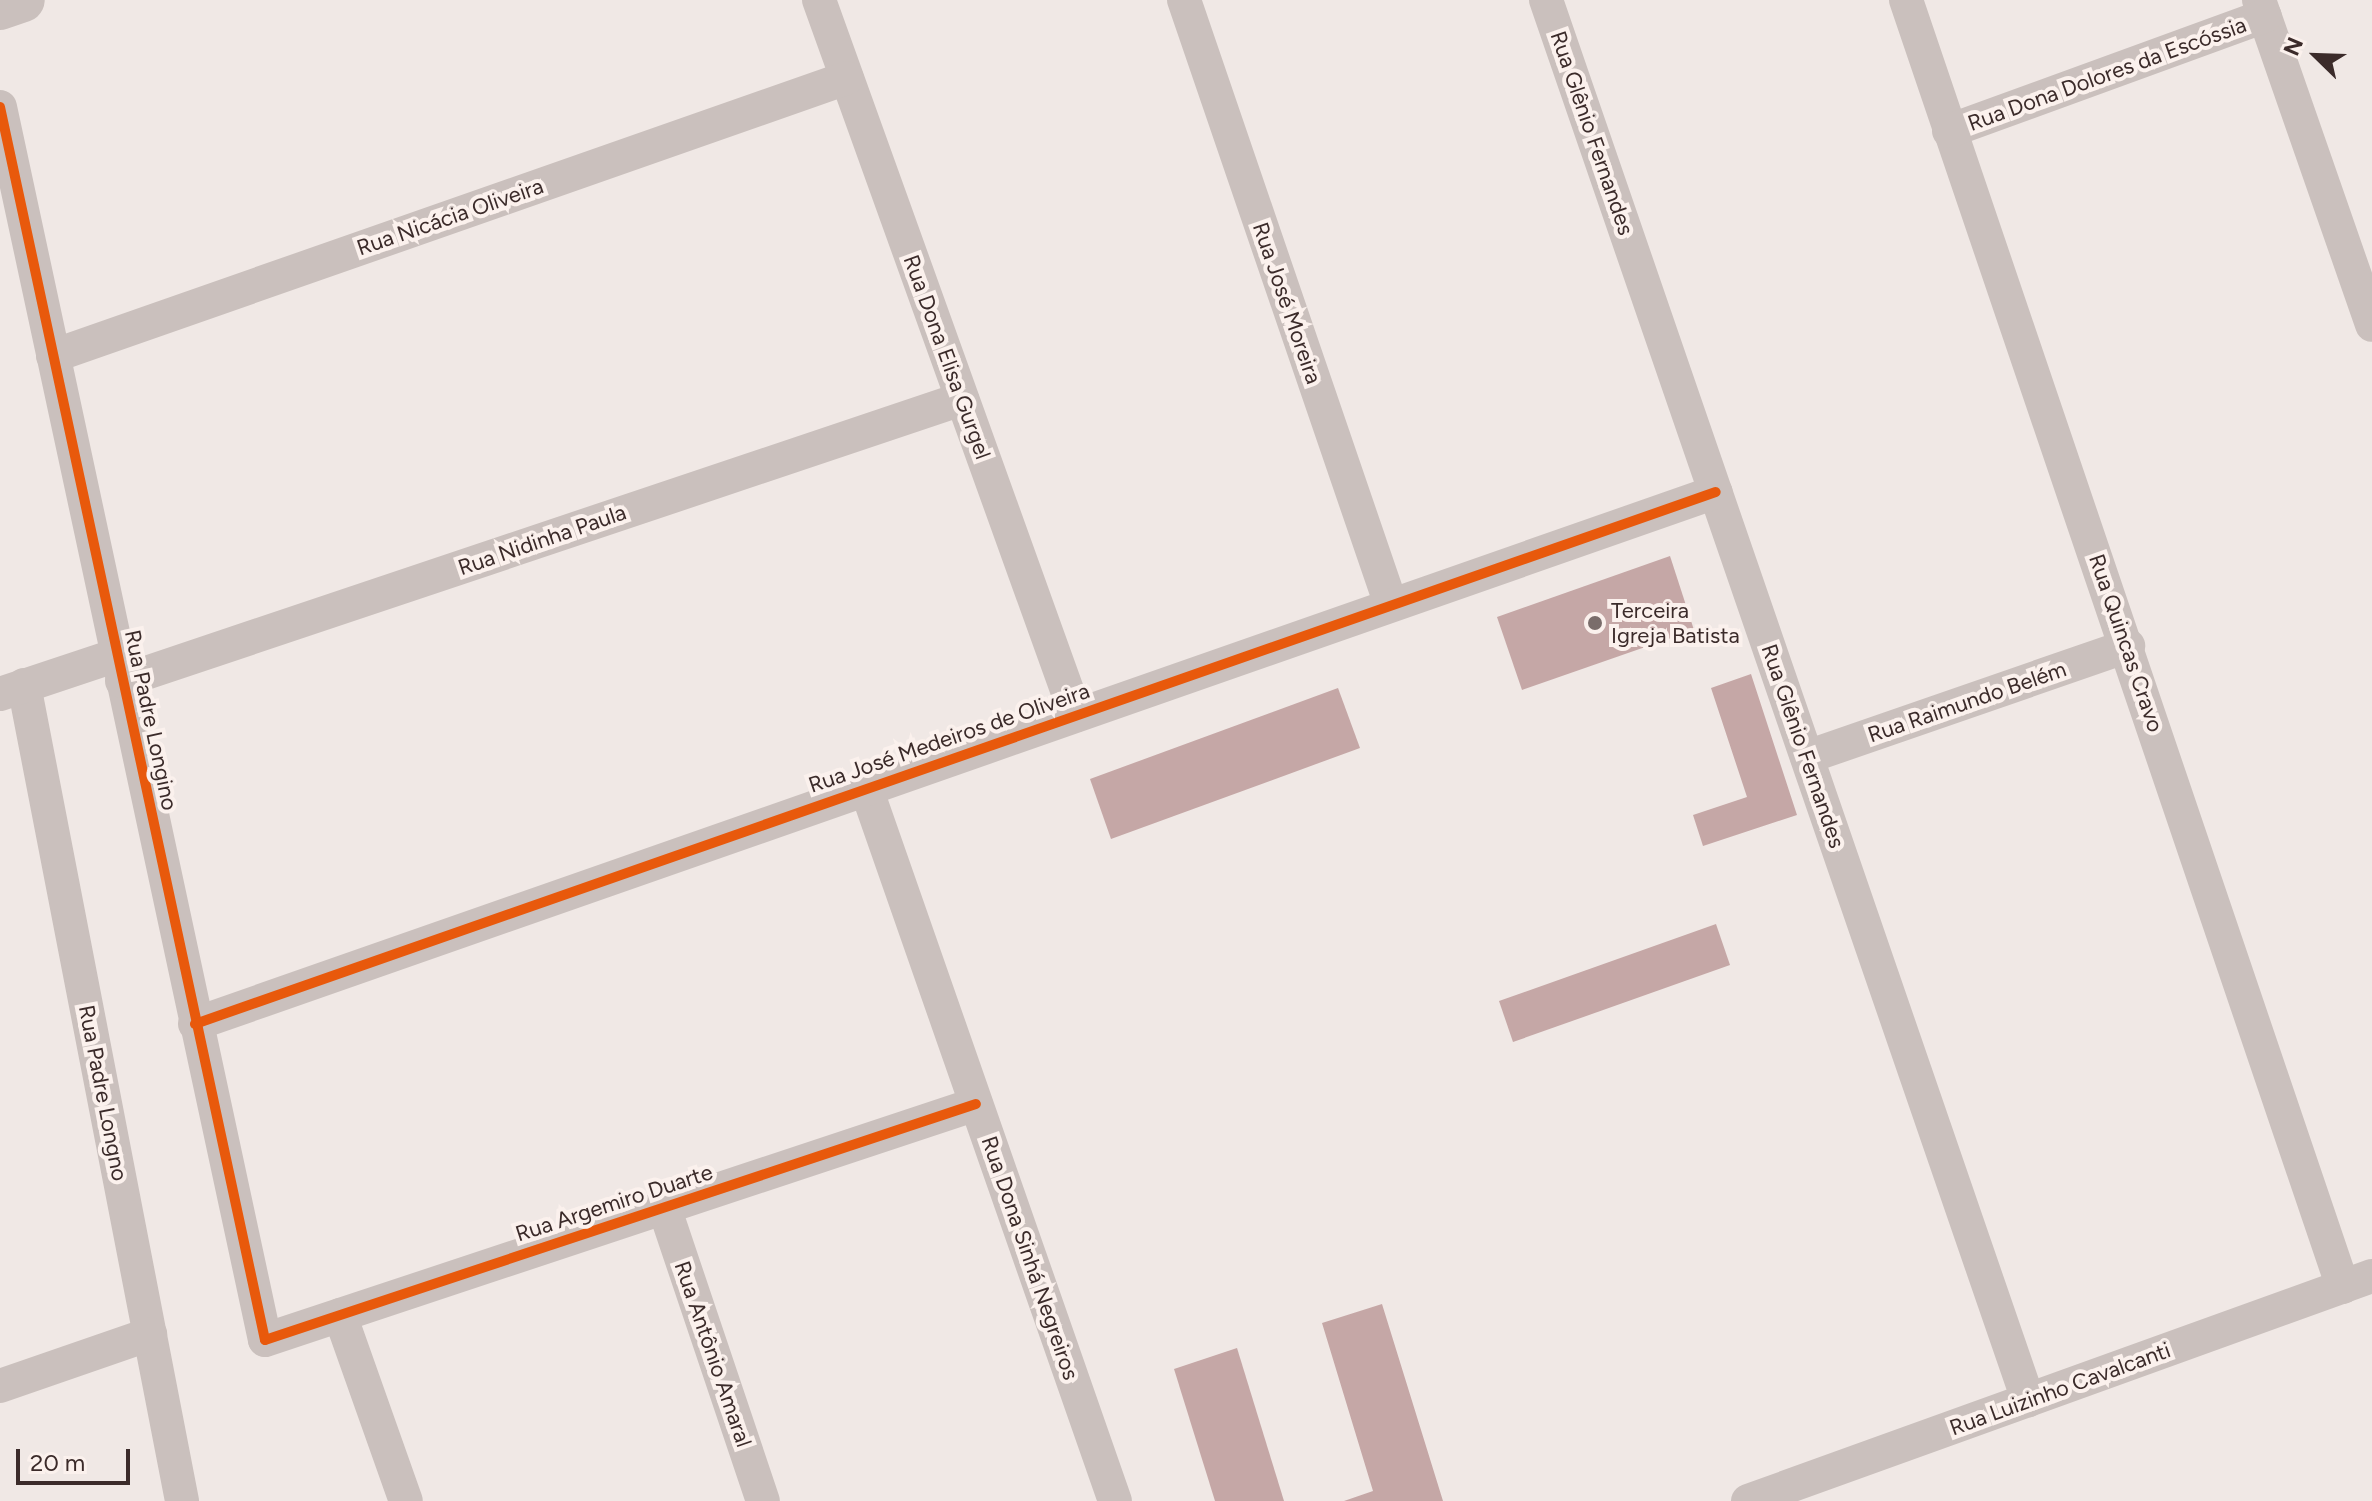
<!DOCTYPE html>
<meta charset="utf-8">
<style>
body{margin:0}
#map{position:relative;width:2372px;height:1501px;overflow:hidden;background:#f0e8e5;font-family:Figtree,sans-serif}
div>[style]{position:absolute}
.building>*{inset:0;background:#c5a7a6}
.minor>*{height:34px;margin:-17px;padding:0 17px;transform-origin:17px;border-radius:17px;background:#cac0bd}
.tertiary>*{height:44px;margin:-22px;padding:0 22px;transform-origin:22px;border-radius:22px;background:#cac0bd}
.cycleway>*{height:10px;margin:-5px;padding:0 5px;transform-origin:5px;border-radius:5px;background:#e8590c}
.dots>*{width:22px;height:22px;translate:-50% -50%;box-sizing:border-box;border:4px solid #fbf1ed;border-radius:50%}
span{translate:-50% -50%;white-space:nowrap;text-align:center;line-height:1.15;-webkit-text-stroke:8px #fbf1ed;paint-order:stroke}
.street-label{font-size:22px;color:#3b2b2a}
.poi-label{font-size:22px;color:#3b2b2a}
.left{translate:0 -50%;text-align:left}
.north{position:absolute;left:2276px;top:16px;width:80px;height:80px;-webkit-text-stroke:6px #fbf1ed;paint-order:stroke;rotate:293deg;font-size:22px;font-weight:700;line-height:32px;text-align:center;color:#3b2b2a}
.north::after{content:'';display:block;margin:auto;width:28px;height:36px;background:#3b2b2a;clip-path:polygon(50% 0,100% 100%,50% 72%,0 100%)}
.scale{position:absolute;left:16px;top:1449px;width:114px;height:36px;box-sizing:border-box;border:4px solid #3b2b2a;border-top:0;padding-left:10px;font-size:24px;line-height:28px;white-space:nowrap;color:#3b2b2a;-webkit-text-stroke:6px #fbf1ed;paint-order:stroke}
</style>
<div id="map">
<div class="building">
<div style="clip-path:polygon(1670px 556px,1694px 630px,1522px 690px,1497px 617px)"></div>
<div style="clip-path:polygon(1751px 674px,1797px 815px,1703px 846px,1693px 815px,1747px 797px,1711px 688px)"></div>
<div style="clip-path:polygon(1338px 688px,1360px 748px,1111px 839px,1090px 779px)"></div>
<div style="clip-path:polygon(1716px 924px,1730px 965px,1513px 1042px,1499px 1001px)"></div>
<div style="clip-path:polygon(1382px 1304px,1443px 1501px,1344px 1501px,1373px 1491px,1322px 1323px)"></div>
<div style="clip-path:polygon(1237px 1348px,1284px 1501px,1215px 1501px,1174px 1369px)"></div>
</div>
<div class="minor">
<div style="left:819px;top:0;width:760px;rotate:70.23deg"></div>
<div style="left:1184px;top:0;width:639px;rotate:71.11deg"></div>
<div style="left:1546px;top:0;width:1481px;rotate:71deg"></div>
<div style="left:1906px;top:0;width:1359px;rotate:71.25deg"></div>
<div style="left:2259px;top:0;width:344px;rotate:70.8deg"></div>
<div style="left:0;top:107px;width:1261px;rotate:77.87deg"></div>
<div style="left:265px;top:1340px;width:749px;rotate:-18.36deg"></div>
<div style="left:1949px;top:131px;width:336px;rotate:-20deg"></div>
<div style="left:53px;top:356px;width:841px;rotate:-19.3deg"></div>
<div style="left:122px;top:681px;width:886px;rotate:-18.56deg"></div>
<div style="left:24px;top:685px;width:831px;rotate:79.04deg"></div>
<div style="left:0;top:694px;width:123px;rotate:-18.4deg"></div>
<div style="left:1807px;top:757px;width:340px;rotate:-19.1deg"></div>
<div style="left:866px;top:788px;width:755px;rotate:70.75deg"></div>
<div style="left:195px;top:1024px;width:1611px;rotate:-19.28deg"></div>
<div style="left:664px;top:1207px;width:310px;rotate:71.4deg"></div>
<div style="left:340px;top:1315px;width:197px;rotate:70.5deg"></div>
<div style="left:0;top:1386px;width:159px;rotate:-19.1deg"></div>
<div style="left:1748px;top:1501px;width:663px;rotate:-19.83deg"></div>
</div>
<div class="tertiary">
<div style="left:0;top:8px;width:24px;rotate:-19deg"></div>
</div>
<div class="cycleway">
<div style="left:0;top:107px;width:1261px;rotate:77.87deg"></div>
<div style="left:265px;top:1340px;width:749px;rotate:-18.36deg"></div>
<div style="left:195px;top:1024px;width:1611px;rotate:-19.28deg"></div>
</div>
<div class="dots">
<div style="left:1595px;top:623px;background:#7a6d6b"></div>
</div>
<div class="street-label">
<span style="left:2107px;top:74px;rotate:-20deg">Rua Dona Dolores da Escóssia</span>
<span style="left:1592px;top:133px;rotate:71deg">Rua Glênio Fernandes</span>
<span style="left:450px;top:217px;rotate:-19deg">Rua Nicácia Oliveira</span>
<span style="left:1287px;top:303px;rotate:71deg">Rua José Moreira</span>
<span style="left:947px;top:357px;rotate:70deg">Rua Dona Elisa Gurgel</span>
<span style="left:542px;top:540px;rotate:-19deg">Rua Nidinha Paula</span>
<span style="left:2126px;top:643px;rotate:71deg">Rua Quincas Cravo</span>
<span style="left:1967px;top:702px;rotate:-19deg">Rua Raimundo Belém</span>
<span style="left:151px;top:720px;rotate:78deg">Rua Padre Longino</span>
<span style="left:949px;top:738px;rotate:-19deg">Rua José Medeiros de Oliveira</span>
<span style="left:1803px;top:746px;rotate:71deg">Rua Glênio Fernandes</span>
<span style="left:103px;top:1093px;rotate:79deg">Rua Padre Longno</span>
<span style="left:614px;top:1203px;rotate:-18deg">Rua Argemiro Duarte</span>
<span style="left:1030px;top:1258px;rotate:71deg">Rua Dona Sinhá Negreiros</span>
<span style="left:713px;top:1354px;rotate:71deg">Rua Antônio Amaral</span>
<span style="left:2060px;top:1389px;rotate:-20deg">Rua Luizinho Cavalcanti</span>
</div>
<div class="poi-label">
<span class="left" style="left:1611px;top:623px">Terceira<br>Igreja Batista</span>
</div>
<div class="north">N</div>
<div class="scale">20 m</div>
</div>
